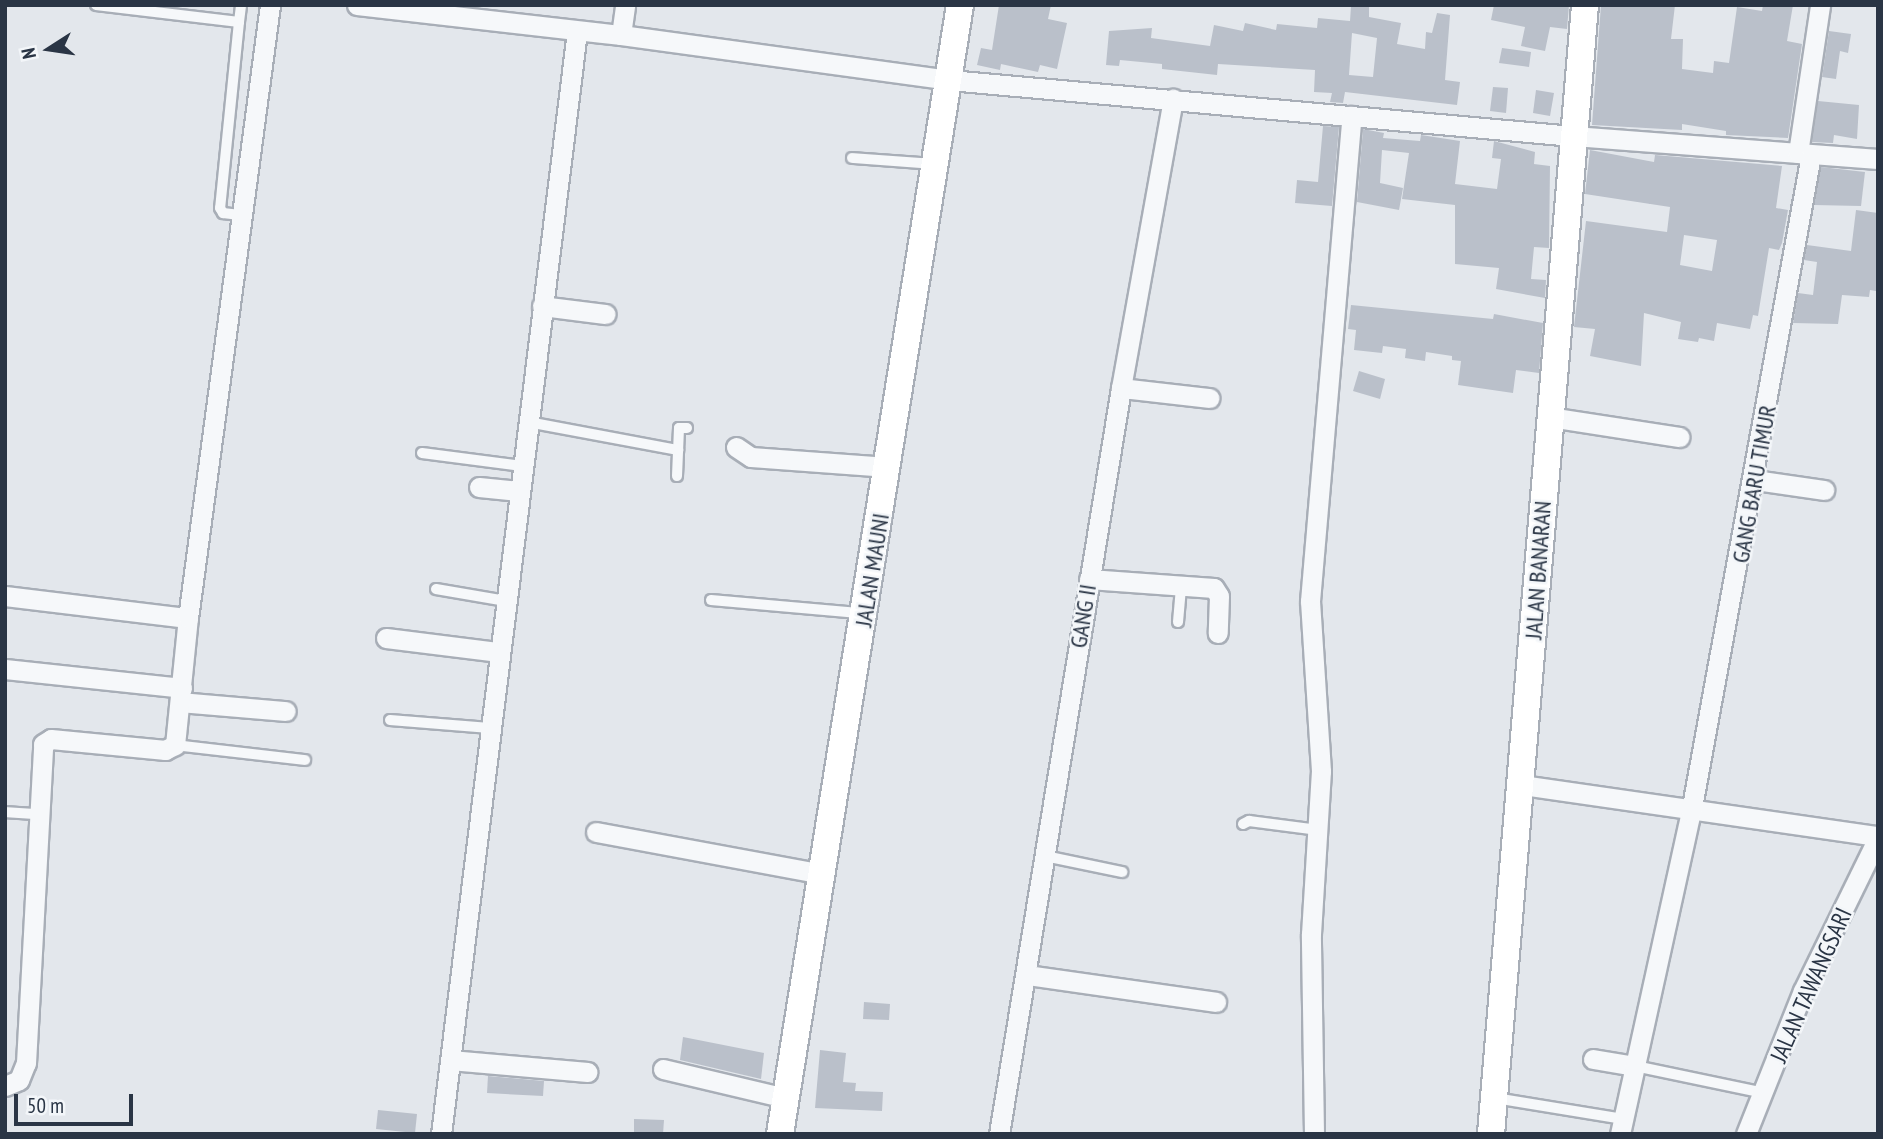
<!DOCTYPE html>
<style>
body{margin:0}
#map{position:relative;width:1883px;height:1139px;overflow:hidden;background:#e3e7ec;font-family:"PT Sans Narrow",sans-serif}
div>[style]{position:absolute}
.building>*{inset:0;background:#bac0ca}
.roads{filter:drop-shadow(2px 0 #a8aeb7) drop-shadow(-2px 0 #a8aeb7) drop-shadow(0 2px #a8aeb7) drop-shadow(0 -2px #a8aeb7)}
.lane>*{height:10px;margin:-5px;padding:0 5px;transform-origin:5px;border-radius:5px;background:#f6f8fa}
.street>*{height:19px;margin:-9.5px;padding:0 9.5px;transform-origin:9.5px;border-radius:9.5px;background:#f6f8fa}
.secondary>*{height:26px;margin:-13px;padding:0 13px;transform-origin:13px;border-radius:13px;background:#fff}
span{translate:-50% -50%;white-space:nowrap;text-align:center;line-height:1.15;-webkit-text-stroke:5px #f3f6f9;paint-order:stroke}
.street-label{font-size:24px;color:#2a3545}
.frame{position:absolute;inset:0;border:7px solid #2a3545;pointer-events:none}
.north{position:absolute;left:14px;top:14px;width:70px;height:70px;-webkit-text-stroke:5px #f3f6f9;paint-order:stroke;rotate:258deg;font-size:19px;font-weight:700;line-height:28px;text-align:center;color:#2a3545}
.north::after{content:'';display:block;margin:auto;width:24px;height:32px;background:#2a3545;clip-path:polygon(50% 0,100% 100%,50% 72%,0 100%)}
.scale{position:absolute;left:14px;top:1094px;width:119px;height:32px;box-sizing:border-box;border:4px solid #2a3545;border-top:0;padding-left:9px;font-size:21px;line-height:24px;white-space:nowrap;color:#2a3545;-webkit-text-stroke:5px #f3f6f9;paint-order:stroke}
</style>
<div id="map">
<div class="building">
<div style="clip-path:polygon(999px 5px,1051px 5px,1048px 19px,1067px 23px,1057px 69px,1040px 65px,1038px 72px,1001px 64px,1000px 70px,977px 65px,981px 48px,992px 50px)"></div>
<div style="clip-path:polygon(1494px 5px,1569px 5px,1567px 29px,1550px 27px,1545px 51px,1521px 46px,1525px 27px,1491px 20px)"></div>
<div style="clip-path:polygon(1601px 5px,1675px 5px,1671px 39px,1683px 39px,1682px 69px,1713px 73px,1714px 61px,1729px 63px,1737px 7px,1762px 11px,1763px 5px,1793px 5px,1787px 41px,1802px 44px,1788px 138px,1726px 135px,1726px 131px,1682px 124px,1682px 130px,1592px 125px)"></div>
<div style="clip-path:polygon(evenodd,1351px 6px,1369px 7px,1369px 17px,1401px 23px,1397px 44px,1425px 49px,1426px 32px,1432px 33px,1437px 13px,1450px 15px,1445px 80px,1460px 82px,1457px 105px,1345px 92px,1343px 103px,1330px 102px,1332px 93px,1314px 92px,1315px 70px,1218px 64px,1217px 75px,1162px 69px,1162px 64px,1120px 60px,1119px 66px,1106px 65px,1109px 31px,1152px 28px,1151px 38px,1210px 46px,1214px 25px,1243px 31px,1245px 23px,1276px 30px,1277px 24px,1317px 28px,1318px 18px,1350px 21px,1351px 6px,1352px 33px,1377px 38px,1373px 77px,1349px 75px,1352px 33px)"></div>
<div style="clip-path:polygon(1829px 31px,1851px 34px,1848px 53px,1840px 51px,1836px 79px,1822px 77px)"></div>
<div style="clip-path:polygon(1502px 48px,1531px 52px,1529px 67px,1499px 63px)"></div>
<div style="clip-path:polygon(1493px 87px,1508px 88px,1506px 113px,1490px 111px)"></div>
<div style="clip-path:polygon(1536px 90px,1554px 93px,1550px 116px,1533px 113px)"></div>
<div style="clip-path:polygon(1818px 101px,1859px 105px,1857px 139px,1834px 135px,1833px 143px,1812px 142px)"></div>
<div style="clip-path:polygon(1323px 126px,1339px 127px,1332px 206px,1295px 203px,1297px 180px,1318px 182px)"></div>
<div style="clip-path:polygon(1363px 129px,1384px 133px,1383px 138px,1420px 141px,1421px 135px,1460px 141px,1455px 184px,1497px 189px,1501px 159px,1492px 158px,1494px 141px,1535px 152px,1534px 164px,1550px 166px,1549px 248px,1534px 247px,1531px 279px,1546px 280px,1545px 298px,1496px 289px,1499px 268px,1455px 264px,1455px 205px,1402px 199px,1409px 153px,1382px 150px,1380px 183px,1403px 188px,1399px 210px,1357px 202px)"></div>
<div style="clip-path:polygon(evenodd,1590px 150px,1654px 162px,1655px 155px,1782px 166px,1776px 208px,1788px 210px,1782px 243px,1779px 250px,1769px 248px,1758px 316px,1753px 315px,1750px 329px,1717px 323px,1714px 341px,1699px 338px,1698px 342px,1678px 339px,1681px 322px,1644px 313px,1641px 366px,1590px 356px,1595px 329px,1574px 327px,1586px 221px,1667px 232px,1670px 207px,1585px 194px,1590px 150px,1684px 235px,1717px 240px,1712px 271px,1680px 265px,1684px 235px)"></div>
<div style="clip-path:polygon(1821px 167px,1865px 172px,1861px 206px,1814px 205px)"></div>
<div style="clip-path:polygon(1856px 210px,1878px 213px,1876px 291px,1870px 290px,1869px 297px,1842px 295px,1838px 324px,1793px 323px,1798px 293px,1813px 295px,1817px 262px,1804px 260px,1807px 245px,1851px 251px)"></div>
<div style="clip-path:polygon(1351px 305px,1493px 319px,1494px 314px,1543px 323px,1539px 373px,1516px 370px,1513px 393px,1458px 385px,1461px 361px,1452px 360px,1452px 356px,1426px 352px,1425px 361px,1405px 358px,1406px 349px,1383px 346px,1382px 353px,1354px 350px,1356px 330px,1348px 329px)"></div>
<div style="clip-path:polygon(1359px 371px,1385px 379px,1380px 399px,1353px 391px)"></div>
<div style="clip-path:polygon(864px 1002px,890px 1004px,889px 1020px,863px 1019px)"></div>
<div style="clip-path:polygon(683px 1037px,764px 1053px,761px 1079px,680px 1060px)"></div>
<div style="clip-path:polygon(820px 1050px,846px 1053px,843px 1082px,856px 1083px,855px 1091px,883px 1092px,882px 1111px,815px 1108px)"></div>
<div style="clip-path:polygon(488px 1076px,544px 1081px,543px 1096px,487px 1093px)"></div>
<div style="clip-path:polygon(378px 1110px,417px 1114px,415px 1133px,376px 1129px)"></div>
<div style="clip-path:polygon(634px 1119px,664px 1120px,663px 1134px,634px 1134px)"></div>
</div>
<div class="roads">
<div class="lane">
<div style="left:96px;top:5px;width:144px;rotate:6.8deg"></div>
<div style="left:239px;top:22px;width:187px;rotate:95.8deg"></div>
<div style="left:220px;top:208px;width:6px;rotate:59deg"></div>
<div style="left:223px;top:213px;width:17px;rotate:7deg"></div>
<div style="left:239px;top:22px;width:17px;rotate:-83deg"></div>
<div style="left:852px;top:158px;width:81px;rotate:4.2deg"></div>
<div style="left:528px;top:422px;width:153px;rotate:10.6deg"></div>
<div style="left:422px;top:453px;width:101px;rotate:7.4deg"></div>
<div style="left:677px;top:476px;width:48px;rotate:-87.6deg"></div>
<div style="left:679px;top:428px;width:8px"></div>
<div style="left:436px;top:589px;width:71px;rotate:9.7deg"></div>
<div style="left:711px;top:600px;width:151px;rotate:5deg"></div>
<div style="left:1178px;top:622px;width:37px;rotate:-85deg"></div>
<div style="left:390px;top:720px;width:100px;rotate:4.6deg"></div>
<div style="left:175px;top:745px;width:131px;rotate:6.6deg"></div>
<div style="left:5px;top:812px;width:32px;rotate:4deg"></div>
<div style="left:1243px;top:824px;width:7px;rotate:-27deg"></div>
<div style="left:1249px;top:821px;width:70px;rotate:7.4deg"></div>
<div style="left:1045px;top:856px;width:79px;rotate:11.7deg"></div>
<div style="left:1635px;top:1066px;width:132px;rotate:11.8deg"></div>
<div style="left:1495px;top:1098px;width:130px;rotate:9.3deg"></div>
</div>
<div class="street">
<div style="left:357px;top:5px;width:266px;rotate:6.5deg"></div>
<div style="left:621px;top:35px;width:331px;rotate:7.8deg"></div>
<div style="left:949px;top:80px;width:627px;rotate:5.13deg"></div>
<div style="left:1573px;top:136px;width:306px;rotate:4.3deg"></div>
<div style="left:621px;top:35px;width:30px;rotate:-82deg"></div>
<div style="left:1798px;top:153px;width:150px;rotate:-81.5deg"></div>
<div style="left:542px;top:306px;width:64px;rotate:7.2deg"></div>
<div style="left:1121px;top:388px;width:89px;rotate:6.5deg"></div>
<div style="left:1550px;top:417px;width:131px;rotate:8.8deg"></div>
<div style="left:736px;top:447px;width:18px;rotate:34deg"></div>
<div style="left:751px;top:457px;width:137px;rotate:4.2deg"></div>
<div style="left:1755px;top:480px;width:70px;rotate:8.2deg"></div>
<div style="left:479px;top:487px;width:40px;rotate:5.7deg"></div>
<div style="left:1089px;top:579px;width:125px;rotate:4.1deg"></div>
<div style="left:1214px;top:588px;width:9px;rotate:58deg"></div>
<div style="left:1219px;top:596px;width:37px;rotate:92deg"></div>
<div style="left:5px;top:596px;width:184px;rotate:6.9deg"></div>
<div style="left:386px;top:638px;width:114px;rotate:7.1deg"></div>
<div style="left:5px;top:669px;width:178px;rotate:6.1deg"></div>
<div style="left:180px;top:702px;width:106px;rotate:4.9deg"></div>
<div style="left:1522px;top:785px;width:360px;rotate:8.2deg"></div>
<div style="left:596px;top:832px;width:230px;rotate:10.5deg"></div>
<div style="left:1027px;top:975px;width:191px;rotate:8.1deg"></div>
<div style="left:1593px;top:1059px;width:43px;rotate:9.5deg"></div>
<div style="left:450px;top:1060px;width:138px;rotate:5deg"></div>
<div style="left:663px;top:1069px;width:126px;rotate:13.3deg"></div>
<div style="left:5px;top:1086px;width:15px;rotate:-23deg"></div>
<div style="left:19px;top:1080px;width:18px;rotate:-68deg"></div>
<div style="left:26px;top:1063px;width:319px;rotate:-86.9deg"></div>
<div style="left:43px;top:744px;width:9px;rotate:-32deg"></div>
<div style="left:51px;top:739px;width:115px;rotate:5.5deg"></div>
<div style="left:165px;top:750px;width:11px;rotate:-27deg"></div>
<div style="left:175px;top:745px;width:128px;rotate:-84.2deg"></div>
<div style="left:188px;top:618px;width:618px;rotate:-82.38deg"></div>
<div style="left:441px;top:1134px;width:1111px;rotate:-82.97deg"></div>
<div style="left:999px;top:1134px;width:756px;rotate:-80.71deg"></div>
<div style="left:1121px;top:388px;width:294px;rotate:-79.8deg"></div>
<div style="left:1314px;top:1134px;width:200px;rotate:-90.9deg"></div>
<div style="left:1311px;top:934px;width:163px;rotate:-86.5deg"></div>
<div style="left:1321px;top:771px;width:170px;rotate:-93.7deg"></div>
<div style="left:1310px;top:601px;width:487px;rotate:-85.1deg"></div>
<div style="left:1620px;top:1134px;width:330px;rotate:-77.6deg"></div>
<div style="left:1691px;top:812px;width:668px;rotate:-79.65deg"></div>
<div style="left:1746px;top:1134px;width:154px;rotate:-68.3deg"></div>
<div style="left:1803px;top:991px;width:170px;rotate:-63.9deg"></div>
</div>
<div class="secondary">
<div style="left:780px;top:1134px;width:1143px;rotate:-80.94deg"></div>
<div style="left:1491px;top:1134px;width:1133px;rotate:-85.24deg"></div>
</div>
</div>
<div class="street-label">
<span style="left:1754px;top:484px;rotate:-80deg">GANG BARU TIMUR</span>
<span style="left:872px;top:570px;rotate:-81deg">JALAN MAUNI</span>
<span style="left:1538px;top:570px;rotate:-86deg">JALAN BANARAN</span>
<span style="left:1083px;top:616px;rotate:-81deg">GANG II</span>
<span style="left:1811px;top:985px;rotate:-66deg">JALAN TAWANGSARI</span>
</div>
<div class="frame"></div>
<div class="north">N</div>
<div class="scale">50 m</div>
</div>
